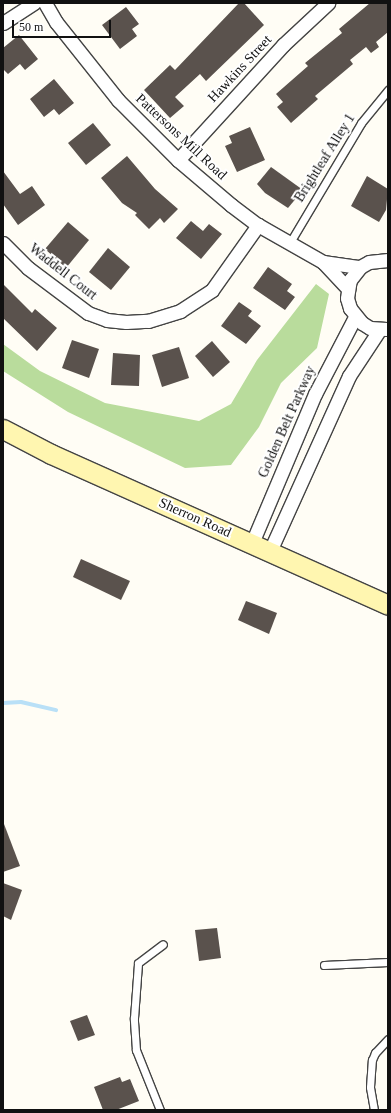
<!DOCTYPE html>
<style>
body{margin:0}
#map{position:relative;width:391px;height:1113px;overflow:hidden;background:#fffdf5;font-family:"Times New Roman",serif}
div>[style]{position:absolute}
.forest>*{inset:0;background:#b9dc9c}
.stream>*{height:4px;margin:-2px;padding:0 2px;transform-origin:2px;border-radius:2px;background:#b9e0f7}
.building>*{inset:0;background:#5a524d}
.roads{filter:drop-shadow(1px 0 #444) drop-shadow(-1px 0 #444) drop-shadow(0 1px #444) drop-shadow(0 -1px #444)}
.service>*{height:7px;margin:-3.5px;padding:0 3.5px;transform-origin:3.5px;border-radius:3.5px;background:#fff}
.minor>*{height:13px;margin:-6.5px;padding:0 6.5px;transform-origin:6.5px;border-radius:6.5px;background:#fff}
.secondary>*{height:19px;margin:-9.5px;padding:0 9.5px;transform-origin:9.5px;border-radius:9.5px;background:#fff6b0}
span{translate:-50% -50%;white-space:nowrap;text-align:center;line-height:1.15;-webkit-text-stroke:4px #fff;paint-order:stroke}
.street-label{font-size:14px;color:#111}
.frame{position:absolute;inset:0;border:4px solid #111;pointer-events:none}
.scale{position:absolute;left:12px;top:20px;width:99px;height:18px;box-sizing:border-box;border:2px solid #111;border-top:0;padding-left:5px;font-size:12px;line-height:14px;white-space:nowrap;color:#111;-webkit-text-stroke:3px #fff;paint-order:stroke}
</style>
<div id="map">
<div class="forest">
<div style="clip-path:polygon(316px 284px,329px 294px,317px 348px,281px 383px,259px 427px,231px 465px,185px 468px,68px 412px,3px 371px,3px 344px,40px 371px,105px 403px,199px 421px,231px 404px,257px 360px)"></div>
</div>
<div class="stream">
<div style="left:3px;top:703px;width:18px;rotate:-3deg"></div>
<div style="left:21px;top:702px;width:36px;rotate:13deg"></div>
</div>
<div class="building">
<div style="clip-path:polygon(239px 3px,244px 3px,264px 25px,206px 81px,200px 74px,175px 97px,184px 106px,170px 118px,144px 90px,170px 65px,175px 70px)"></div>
<div style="clip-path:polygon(370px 3px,388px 3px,388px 32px,376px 42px,379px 47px,371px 53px,366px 47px,350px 60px,353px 64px,315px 96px,318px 99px,291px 123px,277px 107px,283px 102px,276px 94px,308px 66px,305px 63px,342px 33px,339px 29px)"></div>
<div style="clip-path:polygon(126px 7px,139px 24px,132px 29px,137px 36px,120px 49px,102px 25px)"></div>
<div style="clip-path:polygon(19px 35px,38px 59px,25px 70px,20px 64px,8px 74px,3px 69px,3px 48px)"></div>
<div style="clip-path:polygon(54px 79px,74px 103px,59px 115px,54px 109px,44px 117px,30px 99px)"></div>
<div style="clip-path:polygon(93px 123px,111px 145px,86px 165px,68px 143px)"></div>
<div style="clip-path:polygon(250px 127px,265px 160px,237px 172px,225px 146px,232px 143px,229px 136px)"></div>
<div style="clip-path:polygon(127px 156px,155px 189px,178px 209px,164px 223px,160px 218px,149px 229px,135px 215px,137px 213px,122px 203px,101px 178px)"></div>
<div style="clip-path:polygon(271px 167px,303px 190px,288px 208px,265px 193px,257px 184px)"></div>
<div style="clip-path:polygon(3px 171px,20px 194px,32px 186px,45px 205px,18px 225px,3px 204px)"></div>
<div style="clip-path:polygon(367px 176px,388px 189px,386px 210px,379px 222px,351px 206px)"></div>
<div style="clip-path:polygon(191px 221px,203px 231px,209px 224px,222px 234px,201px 259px,176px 238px)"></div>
<div style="clip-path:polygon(68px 222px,89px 240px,66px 268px,45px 249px)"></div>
<div style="clip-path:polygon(108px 248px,130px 267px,111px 290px,89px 272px)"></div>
<div style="clip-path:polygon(268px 267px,292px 284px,287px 291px,295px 297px,285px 310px,253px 288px)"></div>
<div style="clip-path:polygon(3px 284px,32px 313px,35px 309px,57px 328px,37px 351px,3px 318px)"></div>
<div style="clip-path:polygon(239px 302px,252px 311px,248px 316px,261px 326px,246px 344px,221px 326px)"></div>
<div style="clip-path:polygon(72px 340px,99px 349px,89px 378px,62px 368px)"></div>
<div style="clip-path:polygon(212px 341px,230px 362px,213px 377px,195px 356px)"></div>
<div style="clip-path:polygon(179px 347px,189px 378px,162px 387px,152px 355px)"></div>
<div style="clip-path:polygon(113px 353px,140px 355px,139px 386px,111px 385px)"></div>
<div style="clip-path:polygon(81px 559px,130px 581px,121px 600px,73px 577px)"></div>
<div style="clip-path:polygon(246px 601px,277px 613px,269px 634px,238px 620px)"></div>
<div style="clip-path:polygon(4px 824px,20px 866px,3px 872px,3px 824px)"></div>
<div style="clip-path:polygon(3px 883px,22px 890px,11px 920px,3px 916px)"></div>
<div style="clip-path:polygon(217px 928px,221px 958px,199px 961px,195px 930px)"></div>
<div style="clip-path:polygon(87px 1015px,95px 1035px,78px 1041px,70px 1021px)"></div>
<div style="clip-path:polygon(120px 1077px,122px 1082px,130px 1079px,139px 1101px,116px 1110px,103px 1110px,94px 1087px)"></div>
</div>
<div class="roads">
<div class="service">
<div style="left:289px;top:244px;width:141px;rotate:-59.2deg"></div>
<div style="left:361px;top:123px;width:43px;rotate:-50.7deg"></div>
<div style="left:324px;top:965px;width:64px;rotate:-2.7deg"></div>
<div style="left:160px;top:1110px;width:65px;rotate:-111.8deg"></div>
<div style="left:136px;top:1050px;width:32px;rotate:-94deg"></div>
<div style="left:134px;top:1018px;width:55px;rotate:-85.8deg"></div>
<div style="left:138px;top:963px;width:31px;rotate:-37deg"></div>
<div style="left:374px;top:1110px;width:23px;rotate:-100deg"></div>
<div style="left:370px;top:1087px;width:27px;rotate:-86deg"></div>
<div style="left:372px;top:1060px;width:8px;rotate:-67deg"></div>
<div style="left:375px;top:1053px;width:19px;rotate:-47deg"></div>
</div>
<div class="minor">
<div style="left:45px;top:3px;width:22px;rotate:60deg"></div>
<div style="left:56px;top:22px;width:100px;rotate:51.5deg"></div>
<div style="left:118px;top:100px;width:85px;rotate:45deg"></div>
<div style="left:178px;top:160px;width:70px;rotate:40.3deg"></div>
<div style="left:231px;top:205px;width:34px;rotate:37deg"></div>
<div style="left:258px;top:225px;width:75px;rotate:29.6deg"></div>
<div style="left:323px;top:262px;width:37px;rotate:8deg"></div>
<div style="left:3px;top:23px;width:37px;rotate:-33deg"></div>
<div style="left:178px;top:160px;width:156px;rotate:-47.6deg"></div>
<div style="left:283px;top:45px;width:62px;rotate:-43deg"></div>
<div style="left:3px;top:243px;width:35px;rotate:45deg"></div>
<div style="left:28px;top:268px;width:75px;rotate:36.9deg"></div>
<div style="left:88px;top:313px;width:20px;rotate:20deg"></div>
<div style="left:107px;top:320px;width:19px;rotate:6deg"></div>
<div style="left:126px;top:322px;width:22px;rotate:-3deg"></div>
<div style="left:148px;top:321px;width:34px;rotate:-17deg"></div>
<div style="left:180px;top:311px;width:38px;rotate:-33deg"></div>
<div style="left:212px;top:290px;width:80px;rotate:-54.7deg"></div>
<div style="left:323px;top:262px;width:35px;rotate:47deg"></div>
<div style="left:386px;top:329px;width:16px;rotate:-176deg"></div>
<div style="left:370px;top:328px;width:9px;rotate:-148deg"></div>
<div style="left:362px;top:323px;width:19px;rotate:-129deg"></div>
<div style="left:350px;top:308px;width:10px;rotate:-107deg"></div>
<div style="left:347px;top:298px;width:18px;rotate:-81deg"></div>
<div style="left:350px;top:280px;width:16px;rotate:-52deg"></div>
<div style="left:360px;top:267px;width:10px;rotate:-29deg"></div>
<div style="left:369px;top:262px;width:19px;rotate:-6deg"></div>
<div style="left:252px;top:543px;width:162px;rotate:-67.1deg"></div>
<div style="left:315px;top:394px;width:87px;rotate:-62.5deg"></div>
<div style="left:270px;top:551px;width:192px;rotate:-65.7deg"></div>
<div style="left:349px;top:376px;width:56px;rotate:-56.6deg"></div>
</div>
<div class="secondary">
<div style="left:3px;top:429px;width:54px;rotate:27.5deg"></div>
<div style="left:51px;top:454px;width:369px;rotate:24.1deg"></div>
</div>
</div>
<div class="street-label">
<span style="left:240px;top:69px;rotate:-47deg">Hawkins Street</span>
<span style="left:181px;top:137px;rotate:43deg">Pattersons Mill Road</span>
<span style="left:325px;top:158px;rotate:-58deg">Brightleaf Alley 1</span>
<span style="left:63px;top:272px;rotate:38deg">Waddell Court</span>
<span style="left:287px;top:422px;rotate:-66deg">Golden Belt Parkway</span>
<span style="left:195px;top:518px;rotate:24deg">Sherron Road</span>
</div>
<div class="frame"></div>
<div class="scale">50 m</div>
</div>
